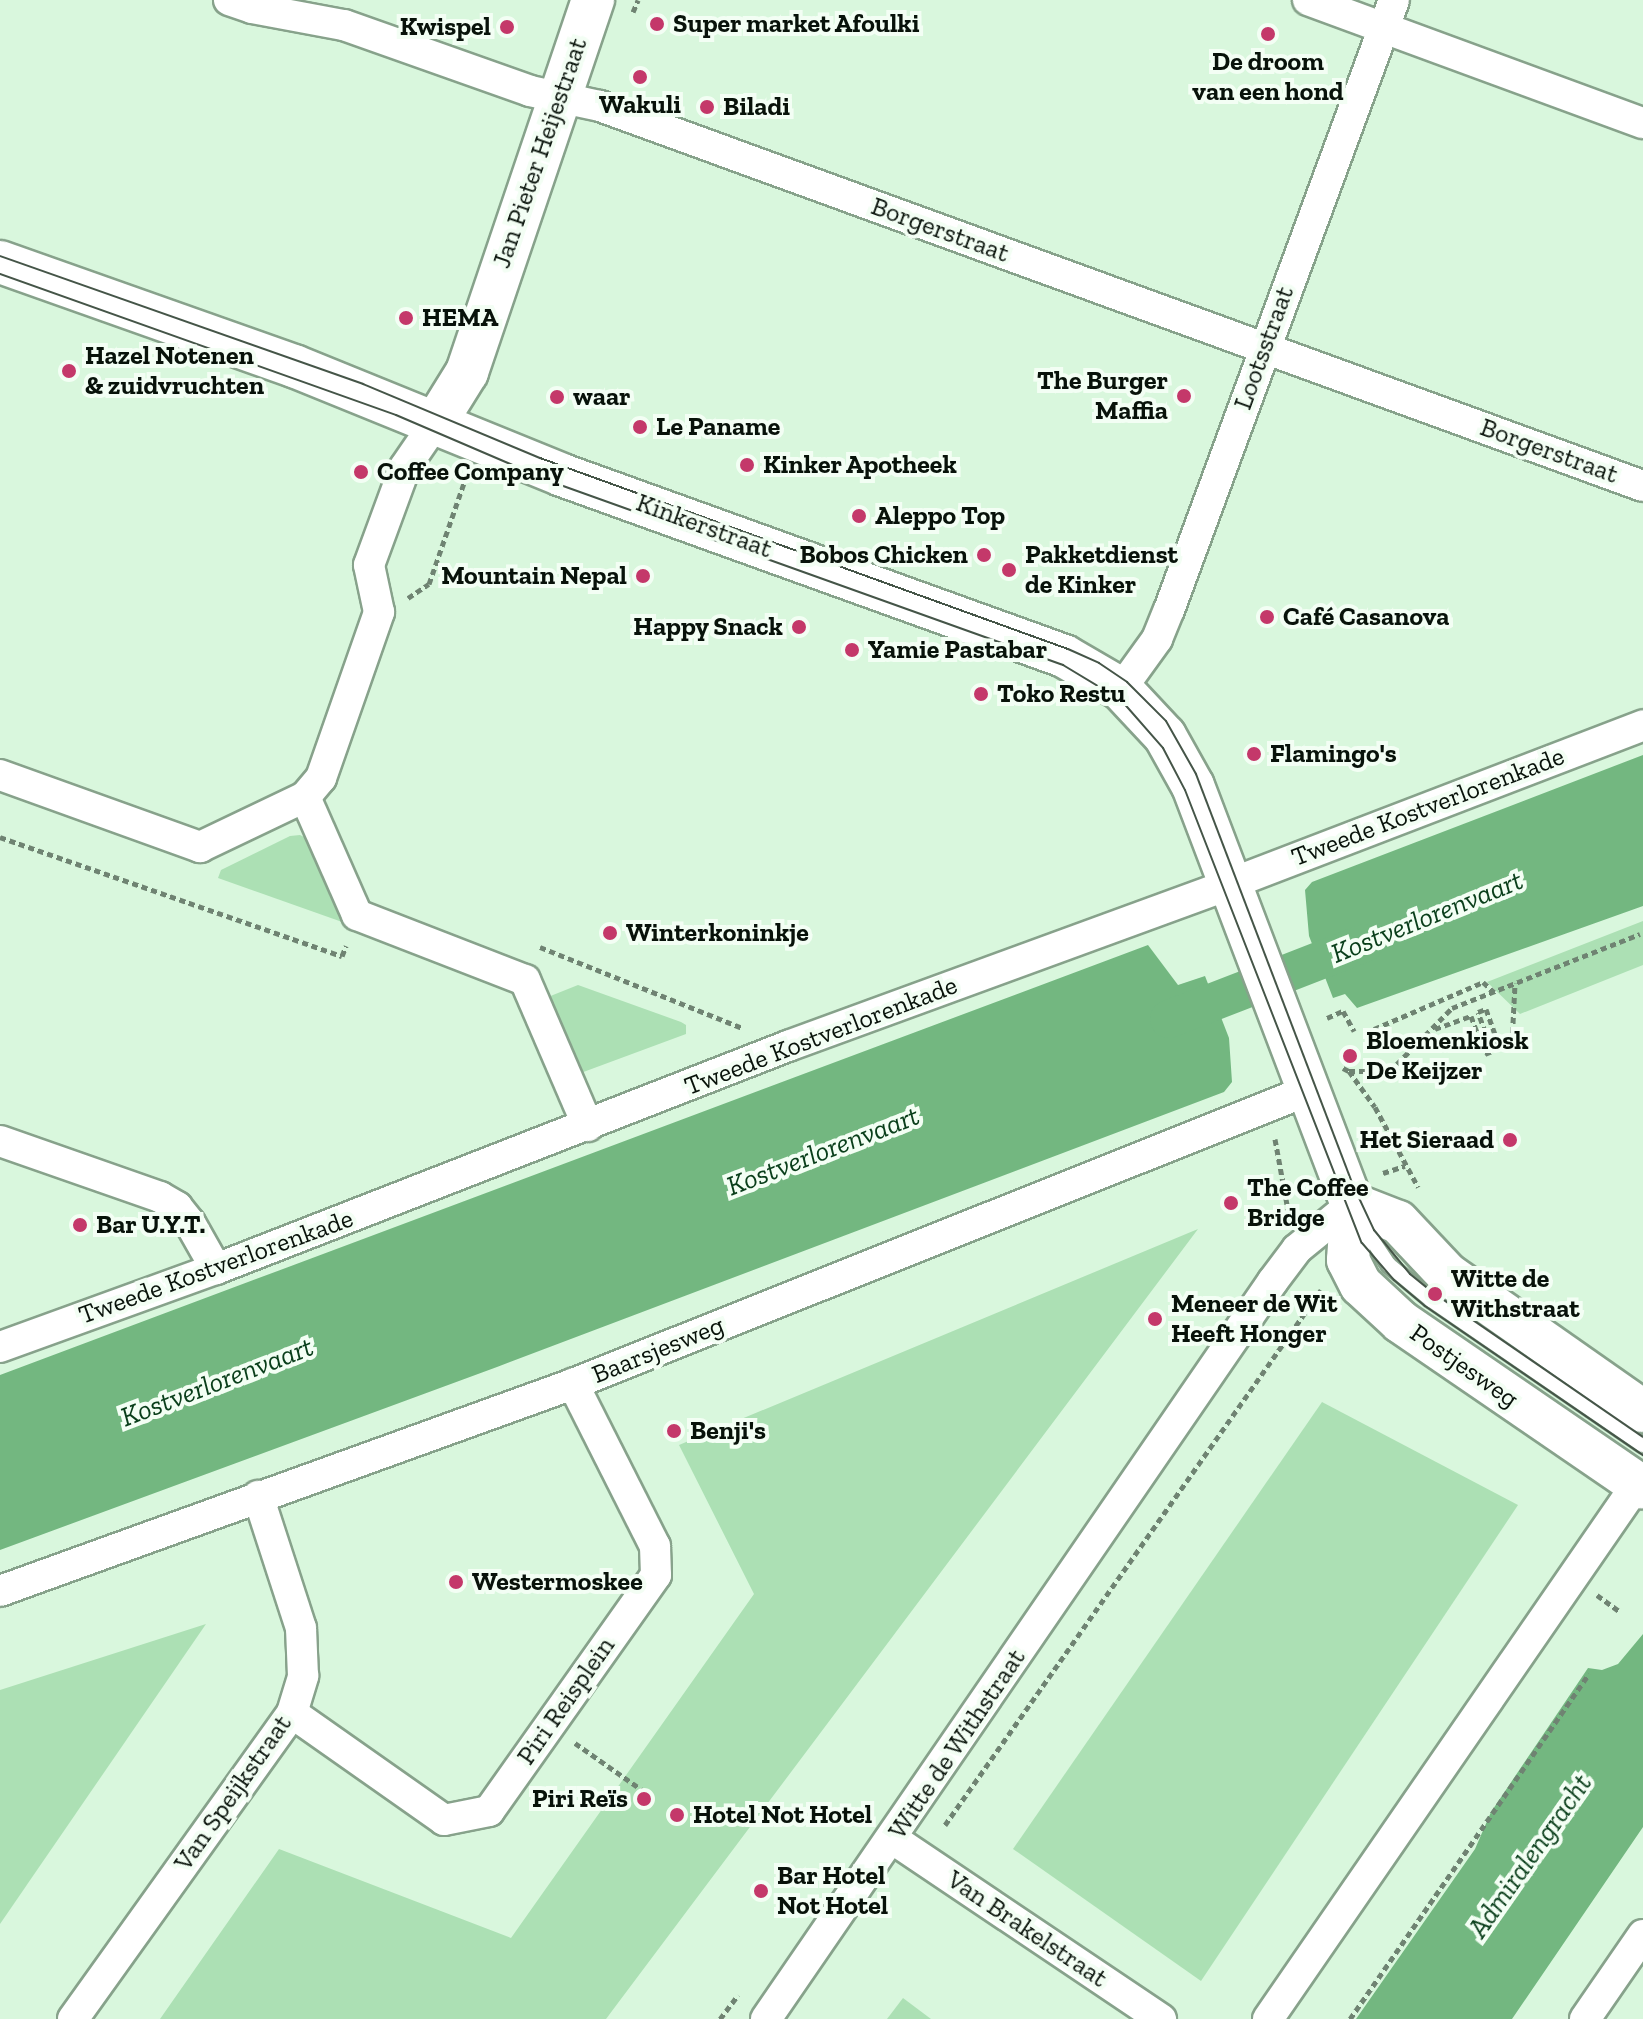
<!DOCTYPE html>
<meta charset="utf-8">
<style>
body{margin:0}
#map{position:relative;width:1643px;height:2019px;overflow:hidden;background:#d9f7dd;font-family:"Zilla Slab",serif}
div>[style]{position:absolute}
.green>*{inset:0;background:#ace0b4}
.water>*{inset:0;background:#73b780}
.canal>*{height:38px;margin:-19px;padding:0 19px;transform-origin:19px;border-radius:19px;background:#73b780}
.path>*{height:5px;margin-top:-2.5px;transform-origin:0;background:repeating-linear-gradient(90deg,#6f8372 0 6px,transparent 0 10px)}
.roads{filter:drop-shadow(2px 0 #87a28b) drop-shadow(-2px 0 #87a28b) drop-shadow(0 2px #87a28b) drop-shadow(0 -2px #87a28b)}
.lane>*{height:14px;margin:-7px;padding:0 7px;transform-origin:7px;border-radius:7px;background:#fff}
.street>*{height:30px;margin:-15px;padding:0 15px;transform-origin:15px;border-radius:15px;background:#fff}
.secondary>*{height:42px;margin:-21px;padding:0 21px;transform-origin:21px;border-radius:21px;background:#fff}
.tram>*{height:2px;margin:-1px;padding:0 1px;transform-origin:1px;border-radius:1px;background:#455548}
.dots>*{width:22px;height:22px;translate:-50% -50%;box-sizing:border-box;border:4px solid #f3fef4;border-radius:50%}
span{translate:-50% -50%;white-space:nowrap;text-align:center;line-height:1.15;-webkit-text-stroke:8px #f3fef4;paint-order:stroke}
.poi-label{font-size:26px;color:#08120a;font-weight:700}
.left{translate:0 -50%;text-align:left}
.right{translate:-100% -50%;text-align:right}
.street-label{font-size:26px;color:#08120a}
.water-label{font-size:28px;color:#093e1a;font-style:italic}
</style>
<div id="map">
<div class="green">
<div style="clip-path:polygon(300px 835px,310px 840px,345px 923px,218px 878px,221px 870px,290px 836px)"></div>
<div style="clip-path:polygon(1643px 921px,1643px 965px,1520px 1014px,1487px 982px)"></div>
<div style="clip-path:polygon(578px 985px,681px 1022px,686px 1025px,686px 1034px,578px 1074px,548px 997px)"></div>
<div style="clip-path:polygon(1198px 1229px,606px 2019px,160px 2019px,279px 1849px,511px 1938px,754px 1594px,679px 1445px)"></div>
<div style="clip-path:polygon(1322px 1402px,1518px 1505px,1201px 1981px,1013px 1849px)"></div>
<div style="clip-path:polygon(206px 1624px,0 1924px,0 1690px)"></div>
<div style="clip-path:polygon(903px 1998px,931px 2019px,887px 2019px)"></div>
</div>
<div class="water">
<div style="clip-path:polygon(1643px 755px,1643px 906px,1357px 1008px,1345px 994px,1333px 998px,1309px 936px,1305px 890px,1312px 882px)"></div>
<div style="clip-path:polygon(1148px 945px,1178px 985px,1205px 976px,1229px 1038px,1232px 1082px,1224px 1092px,497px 1367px,0 1550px,0 1375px)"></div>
<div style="clip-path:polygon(1643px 1634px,1643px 1827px,1512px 2019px,1356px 2019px,1475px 1849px,1491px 1812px,1588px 1668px,1602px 1670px,1618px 1664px)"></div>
</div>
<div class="canal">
<div style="left:1169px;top:1019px;width:210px;rotate:-21.2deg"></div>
</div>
<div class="path">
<div style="left:633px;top:12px;width:13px;rotate:-67deg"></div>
<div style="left:408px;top:598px;width:25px;rotate:-34deg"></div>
<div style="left:429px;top:584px;width:113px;rotate:-70.9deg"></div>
<div style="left:0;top:837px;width:362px;rotate:19.2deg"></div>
<div style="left:342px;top:956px;width:11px;rotate:-68deg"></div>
<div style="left:540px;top:947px;width:219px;rotate:21.8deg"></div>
<div style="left:1327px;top:1018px;width:17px;rotate:-24deg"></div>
<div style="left:1343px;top:1011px;width:23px;rotate:61deg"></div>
<div style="left:1374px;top:1029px;width:119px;rotate:-23.3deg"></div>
<div style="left:1483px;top:982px;width:15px;rotate:42deg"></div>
<div style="left:1435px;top:1029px;width:38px;rotate:-20deg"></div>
<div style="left:1471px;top:1016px;width:40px;rotate:69.8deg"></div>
<div style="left:1485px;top:1054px;width:8px;rotate:-23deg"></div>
<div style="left:1492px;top:1051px;width:41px;rotate:-109.7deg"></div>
<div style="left:1478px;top:1012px;width:9px;rotate:-21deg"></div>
<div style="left:1486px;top:1009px;width:41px;rotate:70.3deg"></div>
<div style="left:1500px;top:1048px;width:13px;rotate:-23deg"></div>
<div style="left:1512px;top:1043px;width:60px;rotate:-87.1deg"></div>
<div style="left:1343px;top:1068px;width:7px;rotate:27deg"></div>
<div style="left:1349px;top:1071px;width:44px;rotate:54.2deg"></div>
<div style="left:1375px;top:1107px;width:91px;rotate:61.7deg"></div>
<div style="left:1349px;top:1071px;width:41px"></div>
<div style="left:1390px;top:1071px;width:88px;rotate:-45.5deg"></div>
<div style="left:1452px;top:1008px;width:202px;rotate:-21.5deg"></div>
<div style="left:1275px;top:1139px;width:77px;rotate:79.6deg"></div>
<div style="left:1383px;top:1173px;width:23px;rotate:-18deg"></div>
<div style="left:1597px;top:1595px;width:27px;rotate:36deg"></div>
<div style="left:575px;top:1743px;width:82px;rotate:35deg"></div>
<div style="left:945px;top:1825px;width:654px;rotate:-54.9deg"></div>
<div style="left:720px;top:2019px;width:30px;rotate:-53deg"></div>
<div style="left:1350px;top:2019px;width:420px;rotate:-55.3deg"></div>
</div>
<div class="roads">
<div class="lane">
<div style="left:1362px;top:1225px;width:48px;rotate:56deg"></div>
<div style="left:1389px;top:1265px;width:55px;rotate:39.8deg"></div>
<div style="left:1431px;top:1300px;width:257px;rotate:34.4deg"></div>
</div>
<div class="street">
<div style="left:229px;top:0;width:24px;rotate:19deg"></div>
<div style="left:252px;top:8px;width:94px;rotate:10.5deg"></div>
<div style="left:344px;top:25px;width:197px;rotate:19.5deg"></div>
<div style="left:530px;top:91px;width:72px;rotate:12.1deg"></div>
<div style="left:600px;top:106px;width:1110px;rotate:20.02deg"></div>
<div style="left:1308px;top:0;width:357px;rotate:20.2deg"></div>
<div style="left:1121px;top:689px;width:62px;rotate:-54.2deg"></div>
<div style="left:1157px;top:639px;width:31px;rotate:-68deg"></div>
<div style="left:1169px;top:610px;width:650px;rotate:-69.75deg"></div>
<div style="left:0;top:775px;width:213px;rotate:19.8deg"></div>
<div style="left:200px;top:847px;width:116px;rotate:-25.5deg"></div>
<div style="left:305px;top:797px;width:25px;rotate:-50deg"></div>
<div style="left:321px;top:778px;width:176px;rotate:-70.7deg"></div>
<div style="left:379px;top:612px;width:48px;rotate:-102deg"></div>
<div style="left:369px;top:565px;width:104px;rotate:-69.8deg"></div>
<div style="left:405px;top:467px;width:55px;rotate:-55.4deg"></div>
<div style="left:305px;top:797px;width:129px;rotate:66.2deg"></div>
<div style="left:357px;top:915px;width:180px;rotate:21.2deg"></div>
<div style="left:525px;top:980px;width:159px;rotate:66.7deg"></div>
<div style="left:0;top:1141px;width:170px;rotate:19.3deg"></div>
<div style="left:160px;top:1197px;width:20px;rotate:30deg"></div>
<div style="left:177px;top:1207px;width:21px;rotate:51deg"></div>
<div style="left:190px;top:1223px;width:53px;rotate:60.5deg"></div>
<div style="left:0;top:1347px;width:230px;rotate:-19.9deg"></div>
<div style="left:216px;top:1269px;width:614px;rotate:-21.3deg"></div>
<div style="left:788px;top:1046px;width:462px;rotate:-20.1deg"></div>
<div style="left:1222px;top:887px;width:451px;rotate:-21deg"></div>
<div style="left:0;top:1591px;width:609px;rotate:-19.86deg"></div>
<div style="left:573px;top:1384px;width:793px;rotate:-21.77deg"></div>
<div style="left:292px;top:1713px;width:186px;rotate:35.1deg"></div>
<div style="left:444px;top:1820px;width:46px;rotate:-11.3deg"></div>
<div style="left:489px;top:1811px;width:289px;rotate:-54.7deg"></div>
<div style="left:656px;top:1575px;width:29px;rotate:-92deg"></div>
<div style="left:655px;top:1546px;width:182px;rotate:-116.8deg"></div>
<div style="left:893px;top:1839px;width:323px;rotate:33.9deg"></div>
<div style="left:73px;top:2019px;width:376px;rotate:-54.4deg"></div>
<div style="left:292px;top:1713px;width:39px;rotate:-73deg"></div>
<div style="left:303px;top:1676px;width:48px;rotate:-92.4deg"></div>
<div style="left:301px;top:1628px;width:139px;rotate:-108deg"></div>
<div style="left:766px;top:2019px;width:895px;rotate:-55.51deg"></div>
<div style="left:1273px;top:1281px;width:40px;rotate:-53deg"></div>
<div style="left:1297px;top:1249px;width:71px;rotate:-39.3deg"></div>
<div style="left:1268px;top:2019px;width:650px;rotate:-55.41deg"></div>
<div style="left:1585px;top:2019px;width:102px;rotate:-55.4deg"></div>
</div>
<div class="secondary">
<div style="left:0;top:262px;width:312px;rotate:19.5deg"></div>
<div style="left:294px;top:366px;width:289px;rotate:22.1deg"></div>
<div style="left:562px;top:475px;width:534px;rotate:19.83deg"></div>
<div style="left:1064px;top:656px;width:66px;rotate:30.1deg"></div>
<div style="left:1121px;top:689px;width:64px;rotate:46.9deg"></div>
<div style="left:1165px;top:736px;width:57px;rotate:60.8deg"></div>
<div style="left:1193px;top:786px;width:447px;rotate:69.2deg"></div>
<div style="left:1352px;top:1204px;width:56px;rotate:94.1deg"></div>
<div style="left:1348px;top:1260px;width:28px;rotate:63deg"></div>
<div style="left:1361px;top:1285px;width:54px;rotate:42.8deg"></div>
<div style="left:1401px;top:1322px;width:293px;rotate:34.4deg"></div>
<div style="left:436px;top:422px;width:59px;rotate:-58.2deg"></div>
<div style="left:467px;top:372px;width:393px;rotate:-71.3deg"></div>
<div style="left:1352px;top:1204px;width:49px;rotate:21.4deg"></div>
<div style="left:1398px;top:1222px;width:71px;rotate:46.7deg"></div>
<div style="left:1447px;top:1274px;width:239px;rotate:35deg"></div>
</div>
</div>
<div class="tram">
<div style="left:0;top:256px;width:385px;rotate:19.4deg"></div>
<div style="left:363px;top:384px;width:192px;rotate:22.7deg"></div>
<div style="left:540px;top:458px;width:561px;rotate:19.89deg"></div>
<div style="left:1068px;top:649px;width:34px;rotate:24deg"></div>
<div style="left:1099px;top:663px;width:34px;rotate:34deg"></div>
<div style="left:1127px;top:682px;width:55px;rotate:45deg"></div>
<div style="left:1166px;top:721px;width:61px;rotate:60.5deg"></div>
<div style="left:1196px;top:774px;width:438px;rotate:69.1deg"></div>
<div style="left:1352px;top:1183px;width:52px;rotate:64.9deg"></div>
<div style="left:1374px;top:1230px;width:57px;rotate:50.7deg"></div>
<div style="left:1410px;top:1274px;width:32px;rotate:39deg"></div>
<div style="left:1435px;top:1294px;width:252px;rotate:34.5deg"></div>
<div style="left:0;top:274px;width:420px;rotate:19.6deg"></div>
<div style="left:396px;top:415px;width:170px;rotate:23.2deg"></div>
<div style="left:552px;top:482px;width:543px;rotate:19.7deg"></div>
<div style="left:1063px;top:665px;width:68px;rotate:31.1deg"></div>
<div style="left:1121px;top:700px;width:64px;rotate:48.8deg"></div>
<div style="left:1163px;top:748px;width:47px;rotate:62.4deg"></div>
<div style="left:1185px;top:790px;width:486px;rotate:68.7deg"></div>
<div style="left:1362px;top:1243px;width:49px;rotate:49.1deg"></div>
<div style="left:1394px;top:1280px;width:40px;rotate:40deg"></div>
<div style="left:1425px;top:1306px;width:264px;rotate:34.4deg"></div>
</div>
<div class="dots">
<div style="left:657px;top:24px;background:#c4386a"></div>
<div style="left:507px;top:27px;background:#c4386a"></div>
<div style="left:1268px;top:34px;background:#c4386a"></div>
<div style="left:640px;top:77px;background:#c4386a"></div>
<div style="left:707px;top:107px;background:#c4386a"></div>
<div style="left:406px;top:318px;background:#c4386a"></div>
<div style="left:69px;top:371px;background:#c4386a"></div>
<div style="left:1184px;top:396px;background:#c4386a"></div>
<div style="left:557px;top:397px;background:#c4386a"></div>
<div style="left:640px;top:427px;background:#c4386a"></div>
<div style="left:747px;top:465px;background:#c4386a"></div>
<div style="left:361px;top:472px;background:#c4386a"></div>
<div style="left:859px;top:516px;background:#c4386a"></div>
<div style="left:984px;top:555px;background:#c4386a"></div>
<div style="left:1009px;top:570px;background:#c4386a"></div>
<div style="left:643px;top:576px;background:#c4386a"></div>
<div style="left:1267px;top:617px;background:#c4386a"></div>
<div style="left:799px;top:627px;background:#c4386a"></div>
<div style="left:852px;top:650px;background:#c4386a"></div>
<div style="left:981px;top:694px;background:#c4386a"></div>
<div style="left:1254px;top:754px;background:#c4386a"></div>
<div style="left:610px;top:933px;background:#c4386a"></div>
<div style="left:1350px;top:1056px;background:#c4386a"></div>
<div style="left:1510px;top:1140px;background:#c4386a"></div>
<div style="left:1231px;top:1203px;background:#c4386a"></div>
<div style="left:80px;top:1225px;background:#c4386a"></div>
<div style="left:1435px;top:1294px;background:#c4386a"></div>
<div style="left:1155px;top:1319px;background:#c4386a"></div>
<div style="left:674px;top:1431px;background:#c4386a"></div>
<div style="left:456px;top:1582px;background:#c4386a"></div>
<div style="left:644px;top:1799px;background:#c4386a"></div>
<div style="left:677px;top:1815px;background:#c4386a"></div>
<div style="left:761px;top:1891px;background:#c4386a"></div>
</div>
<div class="poi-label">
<span class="left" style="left:673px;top:24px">Super market Afoulki</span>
<span class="right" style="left:491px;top:27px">Kwispel</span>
<span style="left:1268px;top:77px">De droom<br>van een hond</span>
<span style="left:640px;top:105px">Wakuli</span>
<span class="left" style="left:723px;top:107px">Biladi</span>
<span class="left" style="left:422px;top:318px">HEMA</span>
<span class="left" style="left:85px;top:371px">Hazel Notenen<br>&amp; zuidvruchten</span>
<span class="right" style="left:1168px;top:396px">The Burger<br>Maffia</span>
<span class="left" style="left:573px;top:397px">waar</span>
<span class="left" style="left:656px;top:427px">Le Paname</span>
<span class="left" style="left:763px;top:465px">Kinker Apotheek</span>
<span class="left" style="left:377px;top:472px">Coffee Company</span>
<span class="left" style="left:875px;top:516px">Aleppo Top</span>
<span class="right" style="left:968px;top:555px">Bobos Chicken</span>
<span class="left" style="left:1025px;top:570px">Pakketdienst<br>de Kinker</span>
<span class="right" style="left:627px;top:576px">Mountain Nepal</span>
<span class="left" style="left:1283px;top:617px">Café Casanova</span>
<span class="right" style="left:783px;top:627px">Happy Snack</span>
<span class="left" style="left:868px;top:650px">Yamie Pastabar</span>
<span class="left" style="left:997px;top:694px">Toko Restu</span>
<span class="left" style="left:1270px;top:754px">Flamingo's</span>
<span class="left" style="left:626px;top:933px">Winterkoninkje</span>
<span class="left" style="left:1366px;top:1056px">Bloemenkiosk<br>De Keijzer</span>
<span class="right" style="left:1494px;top:1140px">Het Sieraad</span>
<span class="left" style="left:1247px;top:1203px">The Coffee<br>Bridge</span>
<span class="left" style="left:96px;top:1225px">Bar U.Y.T.</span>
<span class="left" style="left:1451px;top:1294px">Witte de<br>Withstraat</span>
<span class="left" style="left:1171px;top:1319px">Meneer de Wit<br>Heeft Honger</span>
<span class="left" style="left:690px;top:1431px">Benji's</span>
<span class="left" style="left:472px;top:1582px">Westermoskee</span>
<span class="right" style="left:628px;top:1799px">Piri Reïs</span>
<span class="left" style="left:693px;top:1815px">Hotel Not Hotel</span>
<span class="left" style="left:777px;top:1891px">Bar Hotel<br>Not Hotel</span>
</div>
<div class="street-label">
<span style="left:540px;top:153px;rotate:-71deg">Jan Pieter Heijestraat</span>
<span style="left:940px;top:230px;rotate:20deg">Borgerstraat</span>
<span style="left:1264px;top:348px;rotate:-70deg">Lootsstraat</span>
<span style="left:1549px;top:451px;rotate:20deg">Borgerstraat</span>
<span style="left:704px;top:526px;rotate:20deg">Kinkerstraat</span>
<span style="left:1428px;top:807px;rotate:-21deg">Tweede Kostverlorenkade</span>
<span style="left:821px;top:1036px;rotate:-21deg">Tweede Kostverlorenkade</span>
<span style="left:216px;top:1267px;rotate:-20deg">Tweede Kostverlorenkade</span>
<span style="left:658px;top:1350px;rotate:-22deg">Baarsjesweg</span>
<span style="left:1464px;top:1366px;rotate:35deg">Postjesweg</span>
<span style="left:566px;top:1701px;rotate:-55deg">Piri Reisplein</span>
<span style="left:957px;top:1744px;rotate:-56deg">Witte de Withstraat</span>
<span style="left:233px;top:1793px;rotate:-55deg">Van Speijkstraat</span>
<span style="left:1027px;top:1929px;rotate:34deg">Van Brakelstraat</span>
</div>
<div class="water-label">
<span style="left:1427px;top:917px;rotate:-22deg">Kostverlorenvaart</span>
<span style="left:823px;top:1151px;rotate:-21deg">Kostverlorenvaart</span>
<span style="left:217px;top:1382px;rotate:-21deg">Kostverlorenvaart</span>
<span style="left:1530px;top:1856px;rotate:-55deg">Admiralengracht</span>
</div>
</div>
